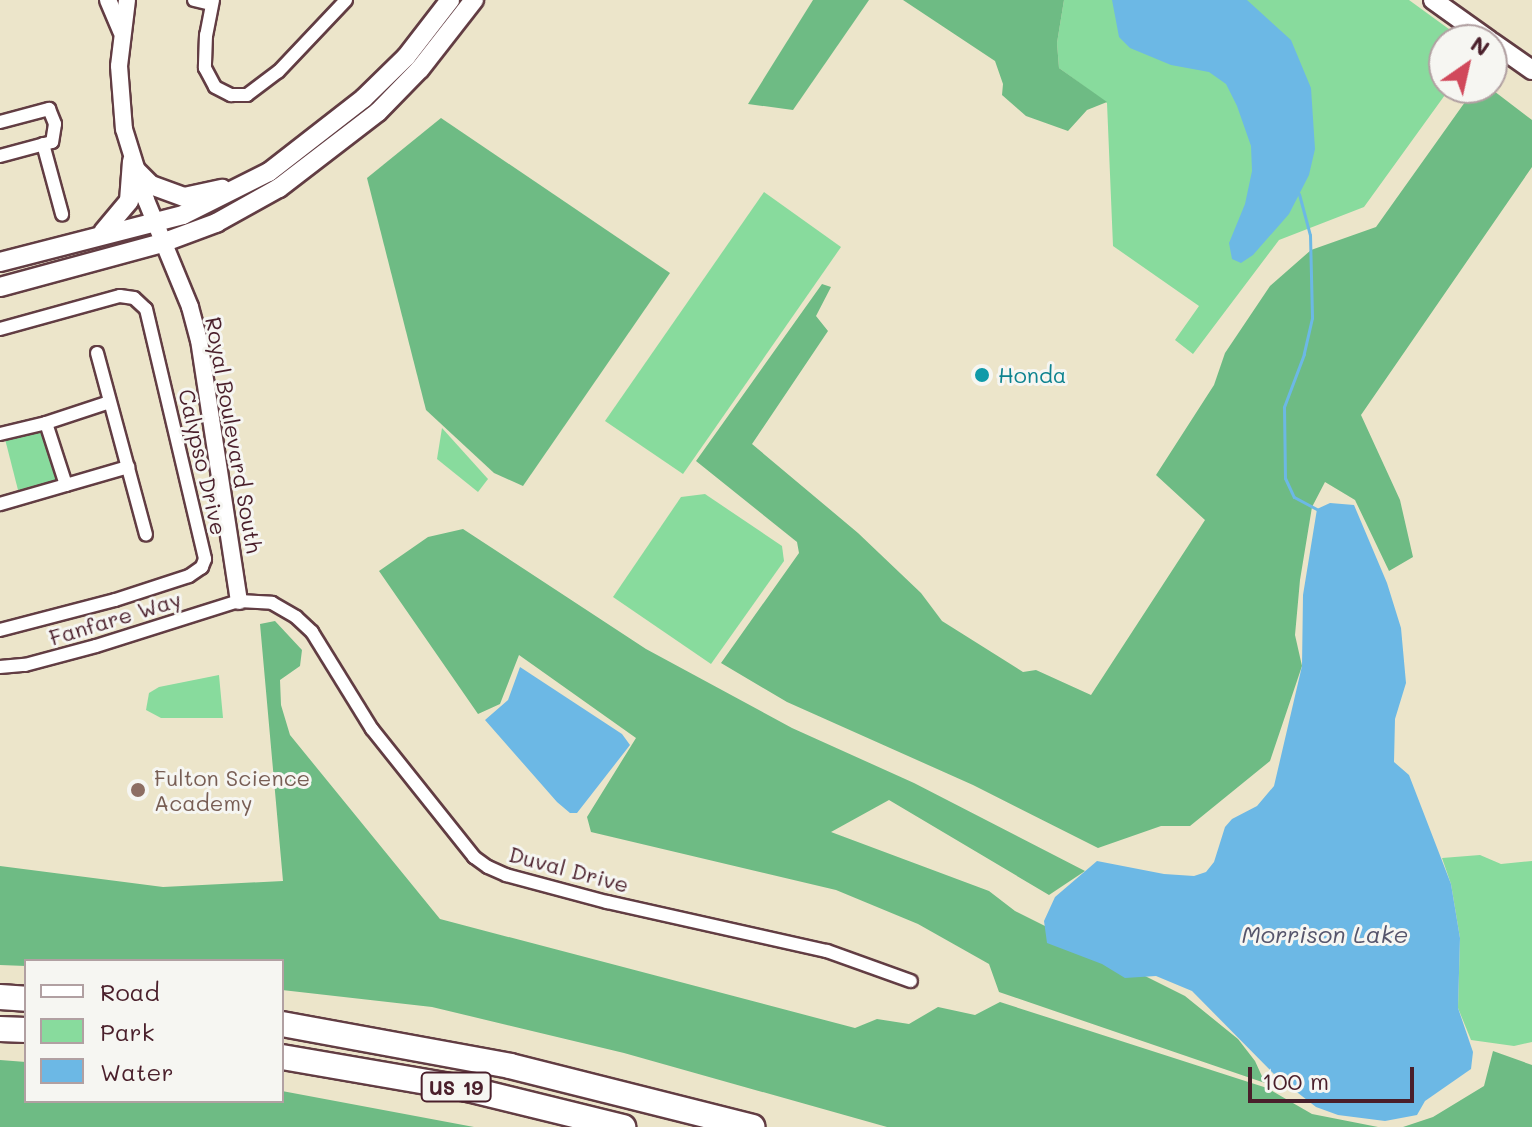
<!DOCTYPE html>
<style>
body{margin:0}
#map{position:relative;width:1532px;height:1127px;overflow:hidden;background:#ece5ca;font-family:Mali,sans-serif}
div>[style]{position:absolute}
.green>*{inset:0;background:#88db9d}
.forest>*{inset:0;background:#6ebb84}
.water>*{inset:0;background:#6cb8e5}
.stream>*{height:3px;margin:-1.5px;padding:0 1.5px;transform-origin:1.5px;border-radius:1.5px;background:#6cb8e5}
.roads{filter:drop-shadow(2px 0 #623d43) drop-shadow(-2px 0 #623d43) drop-shadow(0 2px #623d43) drop-shadow(0 -2px #623d43)}
.minor>*{height:12px;margin:-6px;padding:0 6px;transform-origin:6px;border-radius:6px;background:#fff}
.tertiary>*{height:16px;margin:-8px;padding:0 8px;transform-origin:8px;border-radius:8px;background:#fff}
.secondary>*{height:18px;margin:-9px;padding:0 9px;transform-origin:9px;border-radius:9px;background:#fff}
.motorway>*{height:24px;margin:-12px;padding:0 12px;transform-origin:12px;border-radius:12px;background:#fff}
.dots>*{width:22px;height:22px;translate:-50% -50%;box-sizing:border-box;border:4px solid #f6f6f2;border-radius:50%}
span{translate:-50% -50%;white-space:nowrap;text-align:center;line-height:1.15;-webkit-text-stroke:6px #f6f6f2;paint-order:stroke}
.shield-label span{padding:2px 6px;background:#f6f6f2;border:2px solid;border-radius:6px;-webkit-text-stroke-width:0}
.shield-label{font-size:20px;color:#4a1f2b;font-weight:700}
.culture-label{font-size:22px;color:#0d838f}
.left{translate:0 -50%;text-align:left}
.street-label{font-size:22px;color:#4a1f2b}
.education-label{font-size:22px;color:#785e54}
.water-label{font-size:24px;color:#56556c;font-style:italic}
.legend{position:absolute;left:24px;top:959px;width:260px;height:144px;box-sizing:border-box;background:#f6f6f2;border:2px solid #b1a0a2;margin:0;padding:10px 14px;list-style:none;font-size:24px;color:#4a1f2b}
.legend li{display:flex;align-items:center;gap:16px;height:40px}
.legend b{width:40px;border:2px solid #b1a0a2}
.north{position:absolute;left:1428px;top:24px;width:80px;height:80px;box-sizing:border-box;background:#f6f6f2;border:2px solid #b1a0a2;border-radius:50%;rotate:34deg;font-size:22px;font-weight:700;line-height:32px;text-align:center;color:#4a1f2b}
.north::after{content:'';display:block;margin:auto;width:28px;height:36px;background:#d1495b;clip-path:polygon(50% 0,100% 100%,50% 72%,0 100%)}
.scale{position:absolute;left:1248px;top:1067px;width:166px;height:36px;box-sizing:border-box;border:4px solid #4a1f2b;border-top:0;padding-left:10px;font-size:24px;line-height:28px;white-space:nowrap;color:#4a1f2b;-webkit-text-stroke:6px #f6f6f2;paint-order:stroke}
</style>
<div id="map">
<div class="green">
<div style="clip-path:polygon(1064px 0,1409px 0,1464px 40px,1444px 40px,1444px 88px,1450px 88px,1364px 207px,1279px 240px,1193px 354px,1175px 340px,1199px 306px,1113px 246px,1107px 103px,1059px 68px,1057px 43px)"></div>
<div style="clip-path:polygon(764px 192px,841px 247px,683px 474px,605px 421px)"></div>
<div style="clip-path:polygon(45px 428px,59px 480px,18px 490px,5px 439px)"></div>
<div style="clip-path:polygon(442px 428px,488px 479px,478px 492px,437px 459px)"></div>
<div style="clip-path:polygon(705px 494px,782px 546px,784px 561px,711px 664px,613px 597px,681px 497px)"></div>
<div style="clip-path:polygon(219px 675px,223px 718px,161px 718px,146px 710px,149px 693px,159px 687px)"></div>
<div style="clip-path:polygon(1480px 855px,1501px 864px,1532px 861px,1532px 1042px,1514px 1046px,1471px 1040px,1458px 1008px,1460px 938px,1451px 884px,1442px 858px)"></div>
</div>
<div class="forest">
<div style="clip-path:polygon(813px 0,869px 0,793px 110px,748px 104px)"></div>
<div style="clip-path:polygon(903px 0,1064px 0,1057px 43px,1059px 68px,1107px 102px,1087px 110px,1068px 131px,1026px 116px,1002px 95px,1003px 84px,995px 61px)"></div>
<div style="clip-path:polygon(1475px 88px,1490px 88px,1532px 120px,1532px 167px,1361px 415px,1400px 500px,1413px 557px,1389px 571px,1355px 500px,1325px 482px,1312px 507px,1300px 580px,1295px 635px,1302px 666px,1270px 761px,1190px 826px,1161px 826px,1098px 848px,973px 785px,787px 702px,721px 663px,799px 553px,797px 542px,696px 461px,822px 284px,831px 287px,816px 316px,828px 331px,752px 444px,858px 533px,921px 593px,942px 621px,1023px 672px,1036px 670px,1091px 695px,1205px 520px,1156px 475px,1214px 385px,1225px 353px,1270px 286px,1311px 250px,1376px 227px)"></div>
<div style="clip-path:polygon(441px 118px,670px 273px,523px 486px,494px 473px,426px 410px,367px 178px)"></div>
<div style="clip-path:polygon(463px 529px,646px 649px,792px 728px,914px 783px,1085px 871px,1049px 895px,889px 800px,831px 832px,989px 891px,1015px 911px,1185px 996px,1238px 1039px,1255px 1061px,1265px 1083px,999px 992px,989px 964px,918px 924px,836px 890px,591px 832px,587px 817px,636px 738px,519px 655px,500px 704px,478px 714px,379px 571px,428px 537px)"></div>
<div style="clip-path:polygon(275px 621px,302px 650px,300px 666px,280px 680px,281px 705px,290px 735px,440px 919px,855px 1028px,877px 1019px,909px 1024px,938px 1007px,975px 1015px,1000px 1002px,1267px 1088px,1312px 1114px,1378px 1127px,887px 1127px,624px 1053px,432px 1007px,282px 990px,282px 961px,26px 961px,26px 966px,0 965px,0 866px,163px 887px,283px 881px,260px 624px)"></div>
<div style="clip-path:polygon(1493px 1051px,1532px 1065px,1532px 1127px,1403px 1127px,1433px 1117px,1484px 1086px)"></div>
<div style="clip-path:polygon(0 1060px,26px 1062px,26px 1101px,282px 1101px,282px 1091px,474px 1127px,0 1127px)"></div>
</div>
<div class="water">
<div style="clip-path:polygon(1112px 0,1247px 0,1291px 40px,1311px 88px,1315px 149px,1309px 175px,1289px 214px,1253px 255px,1241px 263px,1232px 259px,1229px 243px,1245px 204px,1252px 171px,1251px 146px,1237px 106px,1226px 84px,1209px 72px,1171px 65px,1130px 48px,1119px 37px)"></div>
<div style="clip-path:polygon(1330px 503px,1354px 505px,1387px 583px,1401px 628px,1406px 683px,1395px 719px,1394px 762px,1409px 775px,1451px 884px,1460px 938px,1458px 1008px,1473px 1052px,1471px 1069px,1425px 1101px,1417px 1115px,1385px 1121px,1338px 1115px,1316px 1107px,1275px 1075px,1192px 991px,1156px 976px,1125px 978px,1102px 964px,1047px 943px,1044px 921px,1055px 897px,1097px 861px,1164px 874px,1194px 876px,1206px 872px,1214px 862px,1225px 827px,1232px 819px,1257px 806px,1274px 786px,1302px 666px,1303px 595px,1317px 509px)"></div>
<div style="clip-path:polygon(520px 667px,622px 734px,630px 745px,577px 813px,570px 813px,557px 802px,485px 720px,508px 700px)"></div>
</div>
<div class="stream">
<div style="left:1299px;top:194px;width:42px;rotate:75deg"></div>
<div style="left:1310px;top:235px;width:83px;rotate:88.6deg"></div>
<div style="left:1312px;top:318px;width:37px;rotate:103deg"></div>
<div style="left:1304px;top:354px;width:57px;rotate:110.7deg"></div>
<div style="left:1284px;top:407px;width:71px;rotate:89.2deg"></div>
<div style="left:1285px;top:478px;width:21px;rotate:65deg"></div>
<div style="left:1294px;top:497px;width:26px;rotate:28deg"></div>
</div>
<div class="roads">
<div class="minor">
<div style="left:194px;top:0;width:17px;rotate:13deg"></div>
<div style="left:213px;top:0;width:36px;rotate:101deg"></div>
<div style="left:206px;top:35px;width:33px;rotate:92deg"></div>
<div style="left:205px;top:68px;width:21px;rotate:62deg"></div>
<div style="left:215px;top:87px;width:18px;rotate:27deg"></div>
<div style="left:231px;top:95px;width:16px"></div>
<div style="left:247px;top:95px;width:39px;rotate:-37deg"></div>
<div style="left:278px;top:72px;width:99px;rotate:-46.6deg"></div>
<div style="left:0;top:122px;width:51px;rotate:-14.9deg"></div>
<div style="left:49px;top:109px;width:16px;rotate:68deg"></div>
<div style="left:55px;top:124px;width:18px;rotate:99deg"></div>
<div style="left:52px;top:142px;width:54px;rotate:164.9deg"></div>
<div style="left:43px;top:144px;width:73px;rotate:74.8deg"></div>
<div style="left:0;top:329px;width:124px;rotate:-15.4deg"></div>
<div style="left:120px;top:296px;width:14px;rotate:8deg"></div>
<div style="left:134px;top:298px;width:16px;rotate:43deg"></div>
<div style="left:146px;top:309px;width:257px;rotate:76.7deg"></div>
<div style="left:205px;top:559px;width:9px;rotate:111deg"></div>
<div style="left:202px;top:567px;width:16px;rotate:145deg"></div>
<div style="left:189px;top:576px;width:78px;rotate:162deg"></div>
<div style="left:115px;top:600px;width:119px;rotate:165.4deg"></div>
<div style="left:97px;top:353px;width:188px;rotate:74.9deg"></div>
<div style="left:46px;top:423px;width:67px;rotate:-18.2deg"></div>
<div style="left:0;top:434px;width:47px;rotate:-13.4deg"></div>
<div style="left:46px;top:423px;width:65px;rotate:72.1deg"></div>
<div style="left:66px;top:485px;width:69px;rotate:163.9deg"></div>
<div style="left:66px;top:485px;width:65px;rotate:-16.2deg"></div>
<div style="left:0;top:667px;width:25px;rotate:-5deg"></div>
<div style="left:25px;top:665px;width:73px;rotate:-15deg"></div>
<div style="left:96px;top:646px;width:150px;rotate:-17.5deg"></div>
<div style="left:239px;top:601px;width:33px;rotate:3deg"></div>
<div style="left:272px;top:603px;width:28px;rotate:30deg"></div>
<div style="left:296px;top:617px;width:22px;rotate:43deg"></div>
<div style="left:312px;top:632px;width:114px;rotate:58.3deg"></div>
<div style="left:372px;top:729px;width:164px;rotate:51.4deg"></div>
<div style="left:474px;top:857px;width:17px;rotate:36deg"></div>
<div style="left:488px;top:867px;width:20px;rotate:24deg"></div>
<div style="left:506px;top:875px;width:105px;rotate:15deg"></div>
<div style="left:607px;top:902px;width:225px;rotate:12.6deg"></div>
<div style="left:827px;top:951px;width:89px;rotate:19.7deg"></div>
</div>
<div class="tertiary">
<div style="left:108px;top:0;width:34px;rotate:67deg"></div>
<div style="left:127px;top:0;width:66px;rotate:96.9deg"></div>
<div style="left:119px;top:66px;width:63px;rotate:85.5deg"></div>
<div style="left:124px;top:129px;width:74px;rotate:72.8deg"></div>
<div style="left:146px;top:200px;width:116px;rotate:67.6deg"></div>
<div style="left:190px;top:307px;width:34px;rotate:75deg"></div>
<div style="left:199px;top:340px;width:264px;rotate:81.3deg"></div>
</div>
<div class="secondary">
<div style="left:1433px;top:0;width:69px;rotate:35.5deg"></div>
<div style="left:1492px;top:42px;width:49px;rotate:35deg"></div>
<div style="left:135px;top:169px;width:23px;rotate:45deg"></div>
<div style="left:151px;top:185px;width:35px;rotate:20deg"></div>
<div style="left:184px;top:197px;width:39px;rotate:-12deg"></div>
<div style="left:103px;top:232px;width:40px;rotate:-50deg"></div>
<div style="left:129px;top:201px;width:40px;rotate:-85.7deg"></div>
<div style="left:0;top:262px;width:189px;rotate:-14.4deg"></div>
<div style="left:183px;top:215px;width:96px;rotate:-26.6deg"></div>
<div style="left:269px;top:172px;width:120px;rotate:-37.9deg"></div>
<div style="left:364px;top:98px;width:59px;rotate:-44.3deg"></div>
<div style="left:406px;top:57px;width:72px;rotate:-52.3deg"></div>
<div style="left:0;top:287px;width:168px;rotate:-15.2deg"></div>
<div style="left:162px;top:243px;width:58px;rotate:-20.3deg"></div>
<div style="left:216px;top:223px;width:72px;rotate:-29.1deg"></div>
<div style="left:279px;top:188px;width:125px;rotate:-37.5deg"></div>
<div style="left:378px;top:112px;width:60px;rotate:-45.7deg"></div>
<div style="left:420px;top:69px;width:88px;rotate:-52deg"></div>
</div>
<div class="motorway">
<div style="left:0;top:997px;width:26px;rotate:4deg"></div>
<div style="left:282px;top:1024px;width:232px;rotate:10.4deg"></div>
<div style="left:510px;top:1066px;width:250px;rotate:14.1deg"></div>
<div style="left:0;top:1029px;width:26px;rotate:2deg"></div>
<div style="left:282px;top:1057px;width:189px;rotate:9.8deg"></div>
<div style="left:468px;top:1089px;width:160px;rotate:13.8deg"></div>
</div>
</div>
<div class="dots">
<div style="left:982px;top:375px;background:#0f9aa8"></div>
<div style="left:138px;top:790px;background:#8d6e63"></div>
</div>
<div class="shield-label">
<span style="left:456px;top:1087px">US 19</span>
</div>
<div class="culture-label">
<span class="left" style="left:998px;top:375px">Honda</span>
</div>
<div class="street-label">
<span style="left:234px;top:435px;rotate:80deg">Royal Boulevard South</span>
<span style="left:203px;top:462px;rotate:77deg">Calypso Drive</span>
<span style="left:115px;top:618px;rotate:-17deg">Fanfare Way</span>
<span style="left:569px;top:869px;rotate:15deg">Duval Drive</span>
</div>
<div class="education-label">
<span class="left" style="left:154px;top:790px">Fulton Science<br>Academy</span>
</div>
<div class="water-label">
<span style="left:1325px;top:934px">Morrison Lake</span>
</div>
<ul class="legend">
<li><b style="height:10px;background:#fff"></b>Road</li>
<li><b style="height:22px;background:#88db9d"></b>Park</li>
<li><b style="height:22px;background:#6cb8e5"></b>Water</li>
</ul>
<div class="north">N</div>
<div class="scale">100 m</div>
</div>
